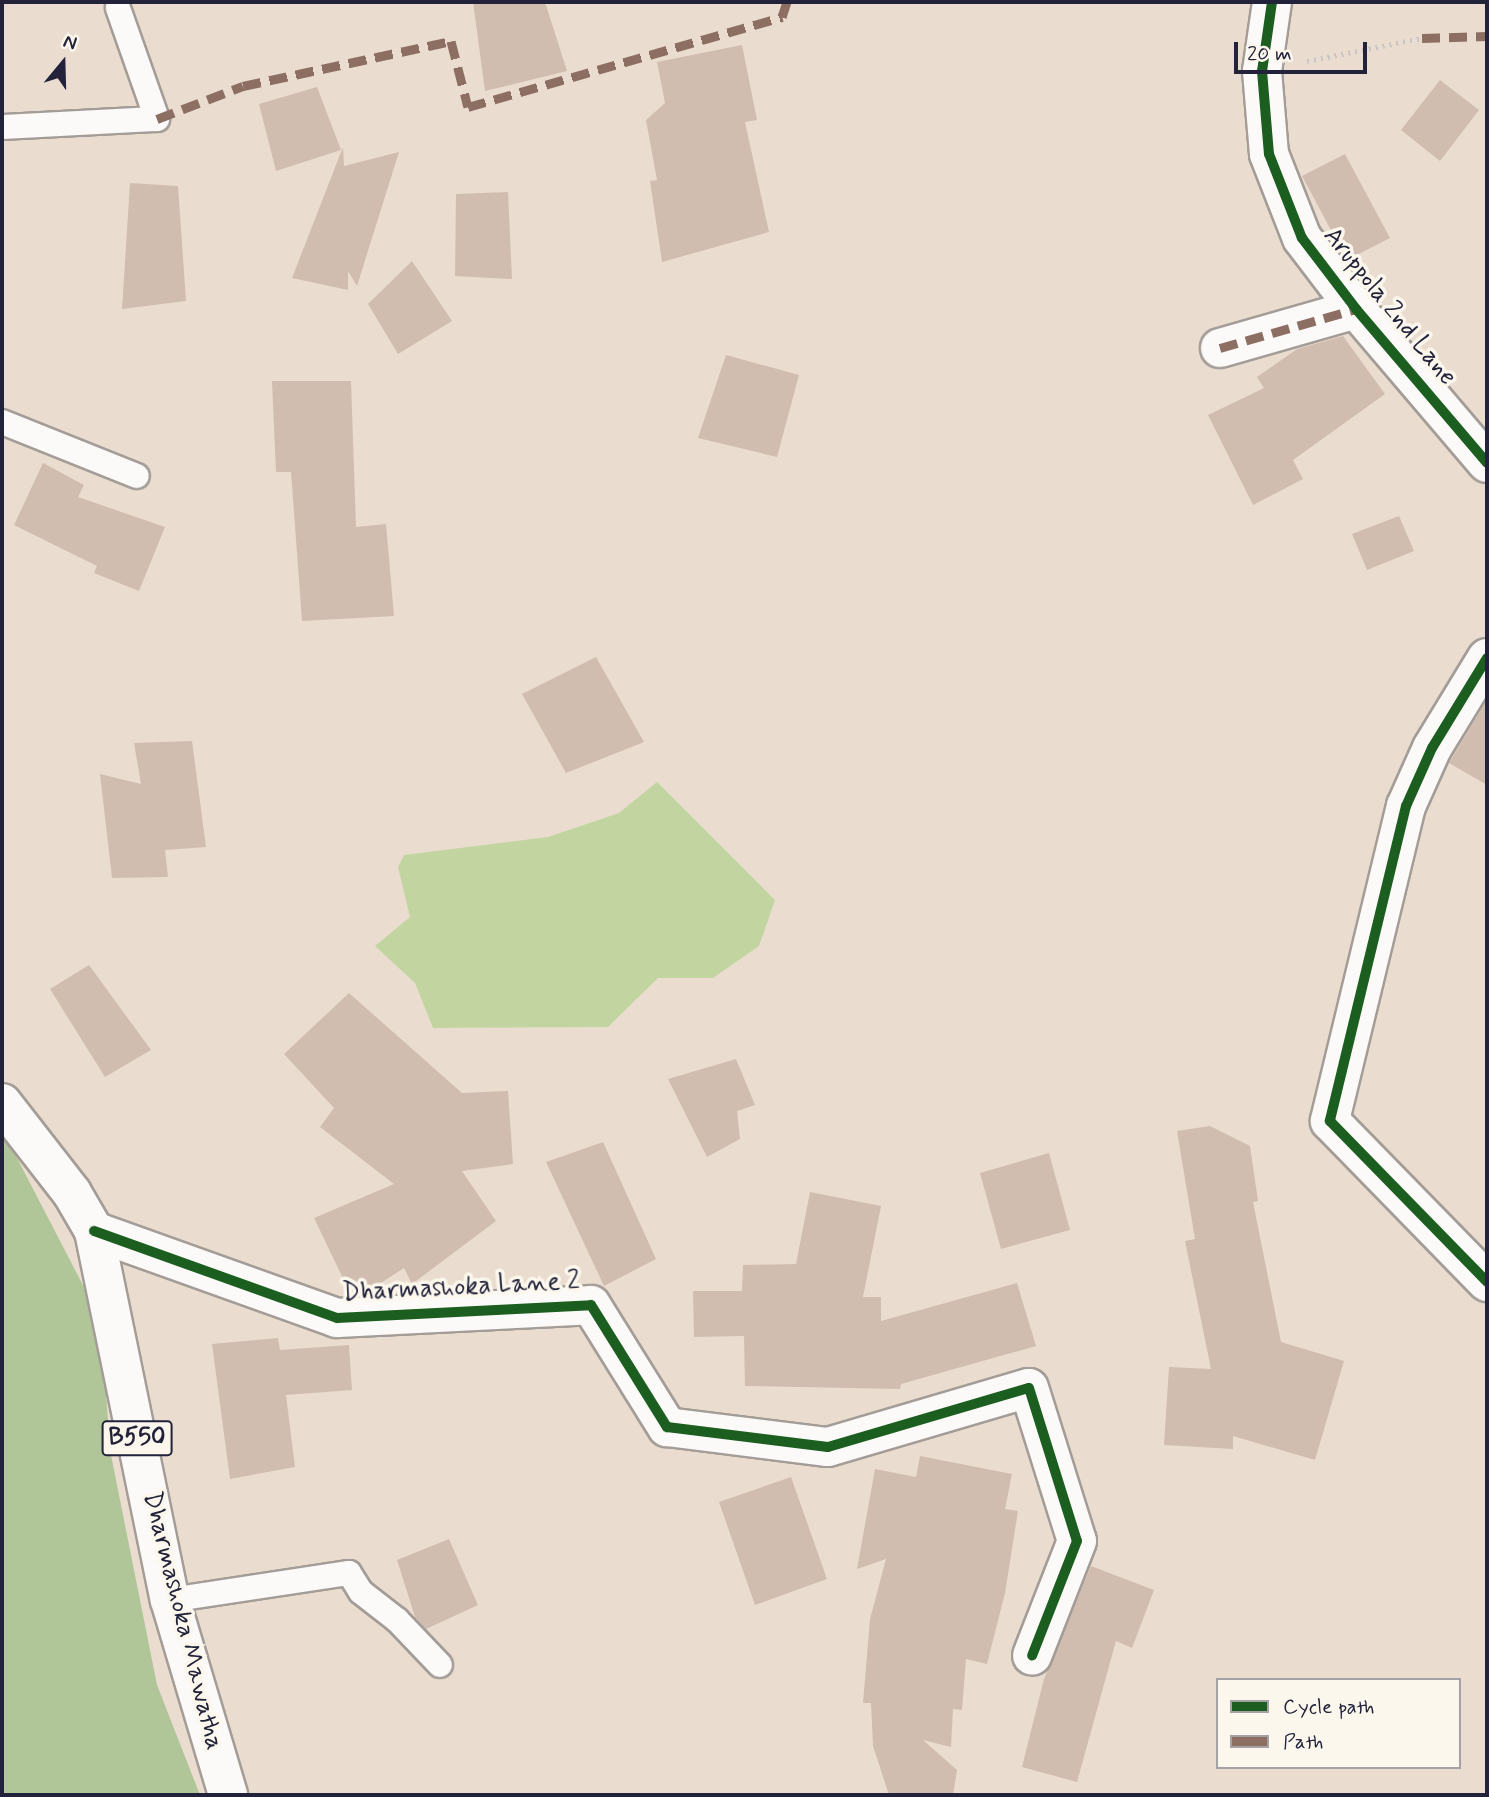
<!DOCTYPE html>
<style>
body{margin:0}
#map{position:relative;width:1489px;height:1797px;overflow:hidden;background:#eaddcf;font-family:Mynerve,sans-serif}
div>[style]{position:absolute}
.green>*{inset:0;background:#c2d5a1}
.forest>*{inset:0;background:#b0c598}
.building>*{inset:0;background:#d1bcb0}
.path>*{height:4.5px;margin-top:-2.25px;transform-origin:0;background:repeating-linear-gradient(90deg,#c9c6c5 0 2px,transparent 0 7px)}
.roads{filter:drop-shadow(2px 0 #a39c97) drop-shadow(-2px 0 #a39c97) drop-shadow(0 2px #a39c97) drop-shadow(0 -2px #a39c97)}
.service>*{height:24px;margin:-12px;padding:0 12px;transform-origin:12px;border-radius:12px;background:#fcfaf8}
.minor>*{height:38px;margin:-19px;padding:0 19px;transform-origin:19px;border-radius:19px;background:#fcfaf8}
.primary>*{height:38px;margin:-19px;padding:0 19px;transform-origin:19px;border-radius:19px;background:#fcfaf8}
.quiet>*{height:9px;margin-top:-4.5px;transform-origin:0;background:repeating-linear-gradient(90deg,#8d6e63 0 18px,transparent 0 27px)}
.cycleway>*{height:10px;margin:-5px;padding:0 5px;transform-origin:5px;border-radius:5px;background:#1b5e20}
span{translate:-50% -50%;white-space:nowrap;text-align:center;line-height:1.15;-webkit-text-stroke:7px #fbf7ec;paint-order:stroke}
.shield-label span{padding:2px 5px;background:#fbf7ec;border:2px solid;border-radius:5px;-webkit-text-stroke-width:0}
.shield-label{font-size:24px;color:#22223b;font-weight:700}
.street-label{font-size:26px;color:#22223b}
.frame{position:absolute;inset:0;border:4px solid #22223b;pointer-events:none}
.legend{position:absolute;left:1216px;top:1678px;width:245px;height:91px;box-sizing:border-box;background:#fbf7ec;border:2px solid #a4a2a5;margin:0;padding:9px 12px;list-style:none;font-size:21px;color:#22223b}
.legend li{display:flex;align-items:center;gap:14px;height:35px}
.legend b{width:35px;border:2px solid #a4a2a5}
.north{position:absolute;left:28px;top:28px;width:70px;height:70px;-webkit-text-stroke:5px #fbf7ec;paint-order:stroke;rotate:19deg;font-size:19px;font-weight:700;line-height:28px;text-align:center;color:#22223b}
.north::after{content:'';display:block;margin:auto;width:24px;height:32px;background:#22223b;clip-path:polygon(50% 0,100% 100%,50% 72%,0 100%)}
.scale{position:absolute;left:1234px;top:42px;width:133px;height:32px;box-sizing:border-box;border:4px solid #22223b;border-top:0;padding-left:9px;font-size:21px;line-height:24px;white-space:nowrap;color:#22223b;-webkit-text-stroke:5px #fbf7ec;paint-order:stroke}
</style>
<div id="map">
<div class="green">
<div style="clip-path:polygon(657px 782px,775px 900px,759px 946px,713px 978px,658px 978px,608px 1027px,433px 1028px,415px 983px,375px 946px,410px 917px,398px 867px,404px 855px,548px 837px,619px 813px)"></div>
</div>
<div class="forest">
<div style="clip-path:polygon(2px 1129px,101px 1320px,110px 1450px,157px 1685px,200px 1795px,2px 1795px)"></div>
</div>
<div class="building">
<div style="clip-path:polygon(473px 2px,545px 2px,567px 71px,485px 91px)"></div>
<div style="clip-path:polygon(742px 45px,757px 120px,745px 122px,769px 232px,662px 262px,650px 181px,657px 180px,646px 120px,665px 103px,657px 62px)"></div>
<div style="clip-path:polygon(1440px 80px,1479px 110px,1440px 161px,1401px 130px)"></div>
<div style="clip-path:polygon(317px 87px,341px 150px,276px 171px,259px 104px)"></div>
<div style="clip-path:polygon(343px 147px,344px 166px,399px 152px,357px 286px,348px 271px,348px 290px,292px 278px)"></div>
<div style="clip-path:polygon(1345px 154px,1390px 238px,1347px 260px,1302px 176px)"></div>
<div style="clip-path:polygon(130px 183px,178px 186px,186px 301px,122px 309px)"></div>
<div style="clip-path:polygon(508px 192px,512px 279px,455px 276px,456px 194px)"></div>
<div style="clip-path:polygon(412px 261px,452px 321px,398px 354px,368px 304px)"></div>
<div style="clip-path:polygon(1343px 336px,1385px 394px,1293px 460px,1303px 479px,1253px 505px,1208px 415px,1264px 388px,1257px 377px,1297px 349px)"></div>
<div style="clip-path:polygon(726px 355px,799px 375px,777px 457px,698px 438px)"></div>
<div style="clip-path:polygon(272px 381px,351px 381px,356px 527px,386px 524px,394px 616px,302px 621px,291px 472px,276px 472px)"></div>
<div style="clip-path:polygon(43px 463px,84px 485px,78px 497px,165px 527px,139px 591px,94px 573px,97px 566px,14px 525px)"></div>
<div style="clip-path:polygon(1399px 516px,1414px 551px,1367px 570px,1352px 534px)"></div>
<div style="clip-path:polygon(596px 657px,644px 742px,566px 773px,522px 694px)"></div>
<div style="clip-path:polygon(1487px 700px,1487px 785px,1449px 763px)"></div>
<div style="clip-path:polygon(192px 741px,206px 847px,165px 850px,168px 877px,112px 878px,100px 774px,141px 784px,134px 743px)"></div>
<div style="clip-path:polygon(89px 965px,151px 1050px,105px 1077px,50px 989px)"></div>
<div style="clip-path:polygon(349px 993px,462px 1093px,508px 1091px,513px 1164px,462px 1171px,496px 1221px,412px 1284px,404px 1268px,362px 1295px,351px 1295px,314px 1218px,394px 1184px,320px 1127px,334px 1108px,284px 1054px)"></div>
<div style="clip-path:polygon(736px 1059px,755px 1105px,737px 1111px,740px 1139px,707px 1157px,668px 1079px)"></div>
<div style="clip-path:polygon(1210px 1126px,1250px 1146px,1258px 1201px,1253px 1202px,1281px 1342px,1344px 1361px,1315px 1460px,1233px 1436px,1233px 1449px,1164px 1445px,1169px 1367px,1211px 1369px,1185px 1241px,1195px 1239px,1177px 1131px)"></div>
<div style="clip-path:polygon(603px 1142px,656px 1259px,604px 1286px,546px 1162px)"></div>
<div style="clip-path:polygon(1049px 1153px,1070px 1230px,1001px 1249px,980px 1173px)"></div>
<div style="clip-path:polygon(810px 1192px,881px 1206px,863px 1297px,881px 1297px,881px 1321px,1017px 1283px,1036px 1346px,901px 1384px,900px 1389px,745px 1386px,744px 1336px,694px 1337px,693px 1291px,742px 1291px,743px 1265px,796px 1264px)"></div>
<div style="clip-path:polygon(278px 1338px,280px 1350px,349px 1345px,352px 1390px,286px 1395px,295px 1467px,230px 1479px,212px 1344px)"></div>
<div style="clip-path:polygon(920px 1456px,1012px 1474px,1005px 1509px,1018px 1511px,1005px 1593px,987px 1664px,966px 1659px,962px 1710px,953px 1709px,951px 1747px,923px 1740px,957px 1770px,953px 1795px,889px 1795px,873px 1746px,871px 1703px,863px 1703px,870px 1619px,886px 1559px,857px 1569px,875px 1469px,916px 1477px)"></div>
<div style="clip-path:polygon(791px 1477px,827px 1579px,755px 1605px,719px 1502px)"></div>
<div style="clip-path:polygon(449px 1539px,478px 1605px,426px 1629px,415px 1617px,397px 1560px)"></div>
<div style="clip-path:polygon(1091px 1566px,1154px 1590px,1132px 1648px,1116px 1641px,1077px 1782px,1022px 1767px,1044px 1679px)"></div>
</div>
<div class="path">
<div style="left:1307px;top:61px;width:117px;rotate:-11.3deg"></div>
</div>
<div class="roads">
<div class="service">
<div style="left:2px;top:127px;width:155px;rotate:-3deg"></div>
<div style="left:157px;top:119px;width:118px;rotate:-109.4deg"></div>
<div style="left:2px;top:422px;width:145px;rotate:21.8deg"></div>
<div style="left:170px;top:1600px;width:181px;rotate:-8.6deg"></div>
<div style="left:349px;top:1573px;width:22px;rotate:58deg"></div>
<div style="left:361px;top:1592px;width:46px;rotate:37.9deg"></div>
<div style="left:397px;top:1620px;width:62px;rotate:46.3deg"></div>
</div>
<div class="minor">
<div style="left:1272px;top:2px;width:70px;rotate:98.2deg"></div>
<div style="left:1262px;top:71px;width:83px;rotate:85.2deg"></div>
<div style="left:1269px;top:154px;width:90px;rotate:68.6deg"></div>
<div style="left:1302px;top:238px;width:89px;rotate:52.7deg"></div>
<div style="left:1356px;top:309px;width:202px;rotate:49.6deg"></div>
<div style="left:1220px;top:348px;width:141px;rotate:-16deg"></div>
<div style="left:1487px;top:658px;width:105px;rotate:121.4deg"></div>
<div style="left:1432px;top:748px;width:64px;rotate:114.1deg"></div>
<div style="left:1406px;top:806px;width:324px;rotate:103.6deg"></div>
<div style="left:1330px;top:1121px;width:225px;rotate:45.7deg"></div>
<div style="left:94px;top:1231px;width:258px;rotate:19.7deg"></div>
<div style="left:337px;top:1318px;width:254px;rotate:-2.9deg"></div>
<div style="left:591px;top:1305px;width:144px;rotate:58.1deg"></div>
<div style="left:667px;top:1427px;width:162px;rotate:7.1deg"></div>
<div style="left:828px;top:1447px;width:209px;rotate:-16.4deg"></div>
<div style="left:1029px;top:1388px;width:160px;rotate:72.6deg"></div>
<div style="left:1077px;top:1541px;width:123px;rotate:111.4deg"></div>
</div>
<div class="primary">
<div style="left:2px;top:1103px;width:114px;rotate:52.1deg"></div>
<div style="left:72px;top:1193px;width:44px;rotate:59.9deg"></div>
<div style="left:94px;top:1231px;width:377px;rotate:78.4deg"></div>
<div style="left:170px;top:1600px;width:203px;rotate:73.4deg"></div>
</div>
</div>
<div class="quiet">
<div style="left:1422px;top:38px;width:65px;rotate:-1.8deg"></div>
<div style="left:157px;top:119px;width:92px;rotate:-21deg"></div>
<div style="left:243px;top:86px;width:213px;rotate:-12.2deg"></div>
<div style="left:451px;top:41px;width:68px;rotate:75.6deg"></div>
<div style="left:468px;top:107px;width:327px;rotate:-16deg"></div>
<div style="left:782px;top:17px;width:16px;rotate:-72deg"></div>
<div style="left:1220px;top:348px;width:141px;rotate:-16deg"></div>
</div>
<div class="cycleway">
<div style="left:1272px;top:2px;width:70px;rotate:98.2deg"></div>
<div style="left:1262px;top:71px;width:83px;rotate:85.2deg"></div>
<div style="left:1269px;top:154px;width:90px;rotate:68.6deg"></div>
<div style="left:1302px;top:238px;width:89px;rotate:52.7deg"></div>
<div style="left:1356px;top:309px;width:202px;rotate:49.6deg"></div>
<div style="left:1487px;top:658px;width:105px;rotate:121.4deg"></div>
<div style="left:1432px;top:748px;width:64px;rotate:114.1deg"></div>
<div style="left:1406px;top:806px;width:324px;rotate:103.6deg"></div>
<div style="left:1330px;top:1121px;width:225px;rotate:45.7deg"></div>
<div style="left:94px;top:1231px;width:258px;rotate:19.7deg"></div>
<div style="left:337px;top:1318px;width:254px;rotate:-2.9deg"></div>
<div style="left:591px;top:1305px;width:144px;rotate:58.1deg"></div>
<div style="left:667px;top:1427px;width:162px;rotate:7.1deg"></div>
<div style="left:828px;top:1447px;width:209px;rotate:-16.4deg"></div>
<div style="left:1029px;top:1388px;width:160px;rotate:72.6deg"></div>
<div style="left:1077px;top:1541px;width:123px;rotate:111.4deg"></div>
</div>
<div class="shield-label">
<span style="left:137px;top:1438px">B550</span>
</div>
<div class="street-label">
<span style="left:1389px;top:307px;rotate:51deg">Aruppola 2nd Lane</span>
<span style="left:461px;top:1288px;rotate:-3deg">Dharmashoka Lane 2</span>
<span style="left:182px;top:1621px;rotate:76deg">Dharmashoka Mawatha</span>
</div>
<div class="frame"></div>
<ul class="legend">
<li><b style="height:9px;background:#1b5e20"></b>Cycle path</li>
<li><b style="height:9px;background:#8d6e63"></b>Path</li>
</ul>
<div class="north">N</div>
<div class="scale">20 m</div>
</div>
